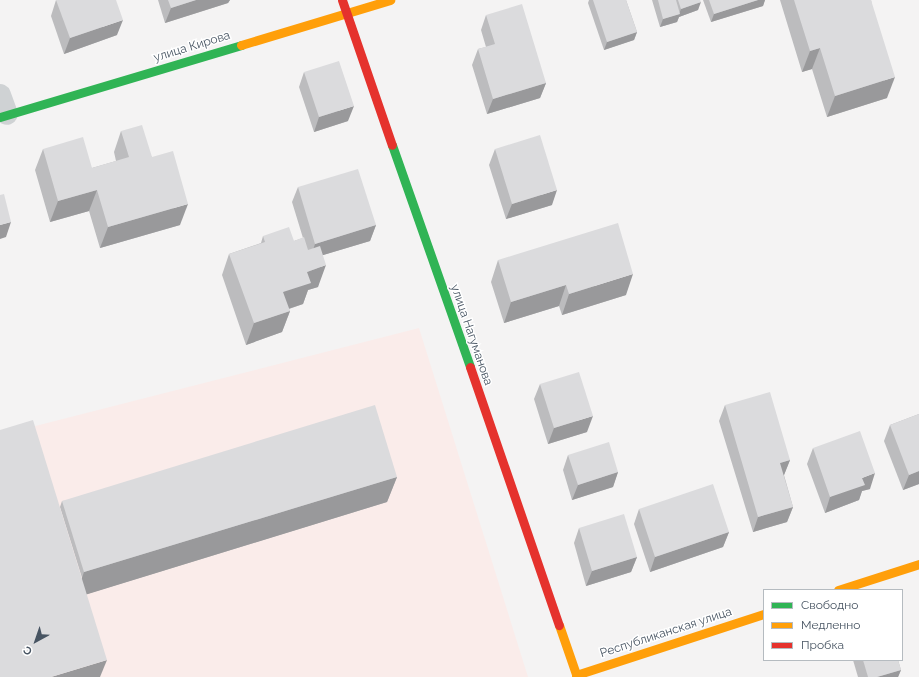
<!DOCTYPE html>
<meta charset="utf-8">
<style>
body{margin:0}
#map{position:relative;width:919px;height:677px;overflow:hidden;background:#f4f3f3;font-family:Raleway,sans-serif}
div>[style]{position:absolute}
.medical>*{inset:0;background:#faecea}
.street>*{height:22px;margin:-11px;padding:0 11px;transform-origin:11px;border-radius:11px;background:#cfd2d4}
.fast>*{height:9px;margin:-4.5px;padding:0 4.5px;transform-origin:4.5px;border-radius:4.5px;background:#30b455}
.slow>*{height:9px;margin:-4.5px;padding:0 4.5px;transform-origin:4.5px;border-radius:4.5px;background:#ff9f0a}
.jam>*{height:9px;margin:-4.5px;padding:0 4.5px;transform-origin:4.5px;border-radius:4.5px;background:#e5322d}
.wall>*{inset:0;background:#bcbcbe}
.shaded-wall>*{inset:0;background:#99999b}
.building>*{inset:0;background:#dbdbdd}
span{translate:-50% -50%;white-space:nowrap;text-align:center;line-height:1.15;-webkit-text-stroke:3px #fff;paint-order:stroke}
.street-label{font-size:12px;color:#475462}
.legend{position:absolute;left:763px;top:589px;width:140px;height:72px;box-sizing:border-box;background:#fff;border:1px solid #b5bbc0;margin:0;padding:5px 7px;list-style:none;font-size:12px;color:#475462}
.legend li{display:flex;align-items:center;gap:8px;height:20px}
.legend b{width:20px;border:1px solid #b5bbc0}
.north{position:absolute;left:16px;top:621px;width:40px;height:40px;-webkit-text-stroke:3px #fff;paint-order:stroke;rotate:220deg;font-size:11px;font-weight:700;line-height:16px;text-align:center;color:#475462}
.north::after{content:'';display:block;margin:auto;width:14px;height:18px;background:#475462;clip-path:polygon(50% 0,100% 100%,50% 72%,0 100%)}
</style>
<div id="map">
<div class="medical">
<div style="clip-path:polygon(419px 328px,528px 677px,0 677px,0 435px)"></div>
</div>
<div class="street">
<div style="left:0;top:95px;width:20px;rotate:70deg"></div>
</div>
<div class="fast">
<div style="left:0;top:117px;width:252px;rotate:-16.6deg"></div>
<div style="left:392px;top:145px;width:235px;rotate:70.6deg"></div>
</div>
<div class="slow">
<div style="left:241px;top:45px;width:156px;rotate:-16.8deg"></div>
<div style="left:838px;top:590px;width:85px;rotate:-17.8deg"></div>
<div style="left:559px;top:625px;width:55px;rotate:70.9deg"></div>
<div style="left:576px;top:675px;width:198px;rotate:-18deg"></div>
</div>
<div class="jam">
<div style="left:342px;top:0;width:153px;rotate:71deg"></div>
<div style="left:470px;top:367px;width:273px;rotate:71deg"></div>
</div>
<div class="wall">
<div style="clip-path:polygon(56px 0,117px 35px,64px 54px,51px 16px)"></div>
<div style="clip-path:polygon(158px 0,230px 0,228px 3px,165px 23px)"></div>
<div style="clip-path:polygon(589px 0,626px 0,637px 32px,634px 40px,604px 50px,588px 3px)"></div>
<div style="clip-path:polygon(652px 0,700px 0,698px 10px,679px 17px,677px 22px,660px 27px)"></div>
<div style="clip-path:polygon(703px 0,765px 0,763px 6px,711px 22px)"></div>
<div style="clip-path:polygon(780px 0,871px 0,887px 98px,827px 117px,812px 69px,802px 72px)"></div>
<div style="clip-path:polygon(486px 15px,546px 83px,540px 98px,487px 114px,472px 65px,478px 49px,486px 47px,481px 30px)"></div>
<div style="clip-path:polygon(304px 72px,348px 121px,314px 132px,299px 87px)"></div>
<div style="clip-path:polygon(121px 131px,152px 157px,180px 225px,100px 248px,89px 211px,50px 222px,35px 170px,43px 149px,92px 168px,116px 161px,114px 152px)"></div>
<div style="clip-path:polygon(495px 149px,552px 205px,506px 219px,489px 165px)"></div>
<div style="clip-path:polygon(298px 187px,376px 225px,370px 241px,323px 255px,318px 287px,308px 290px,303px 304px,289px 309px,290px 311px,282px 332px,246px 345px,222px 275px,229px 254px,261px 243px,263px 236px,294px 241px,303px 238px,292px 202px)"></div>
<div style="clip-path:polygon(498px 260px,626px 295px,562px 315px,559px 306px,504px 323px,491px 282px)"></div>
<div style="clip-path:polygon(540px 384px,587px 432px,548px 444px,534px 399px)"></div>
<div style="clip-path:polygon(725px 405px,790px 460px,784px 475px,793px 507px,787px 522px,753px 532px,719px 421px)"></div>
<div style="clip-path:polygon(919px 414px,919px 484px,903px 490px,884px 441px,890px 425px)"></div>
<div style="clip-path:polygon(813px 448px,870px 489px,862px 491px,859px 500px,825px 513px,807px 464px)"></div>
<div style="clip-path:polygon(568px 455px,618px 472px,613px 487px,572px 500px,563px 470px)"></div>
<div style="clip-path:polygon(397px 477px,387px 502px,87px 594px,60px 507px,62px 501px)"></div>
<div style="clip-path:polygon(639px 509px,729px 532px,723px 547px,650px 572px,634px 524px)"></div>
<div style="clip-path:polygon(579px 528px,637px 557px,631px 572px,586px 586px,574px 543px)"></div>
<div style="clip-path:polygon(853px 660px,898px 660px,901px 670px,898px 677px,858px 677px)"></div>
</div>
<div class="shaded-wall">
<div style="clip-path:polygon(196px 0,230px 0,228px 3px,165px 23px,171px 8px)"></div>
<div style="clip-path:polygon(758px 0,765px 0,763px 6px,711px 22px,714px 14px)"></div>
<div style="clip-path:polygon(701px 2px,698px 10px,679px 17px,677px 22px,660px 27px,663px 19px,679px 14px,681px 9px)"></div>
<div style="clip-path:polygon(123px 20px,117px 35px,64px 54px,70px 38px)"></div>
<div style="clip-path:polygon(637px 32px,634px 40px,604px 50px,607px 42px)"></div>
<div style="clip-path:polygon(820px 48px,812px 69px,802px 72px,810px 51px)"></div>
<div style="clip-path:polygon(895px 77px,887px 98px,827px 117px,835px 96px)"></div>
<div style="clip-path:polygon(546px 83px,540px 98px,487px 114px,493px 99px)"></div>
<div style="clip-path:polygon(354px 106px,348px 121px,314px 132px,319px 117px)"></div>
<div style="clip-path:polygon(97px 190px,89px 211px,50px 222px,58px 201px)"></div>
<div style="clip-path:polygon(557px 190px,552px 205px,506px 219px,512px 204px)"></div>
<div style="clip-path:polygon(188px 204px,180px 225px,100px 248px,108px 227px)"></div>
<div style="clip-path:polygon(11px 222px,6px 237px,0 239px,0 225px)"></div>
<div style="clip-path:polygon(376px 225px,370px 241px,310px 259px,315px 244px)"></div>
<div style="clip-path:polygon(326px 265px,318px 287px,308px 290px,303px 304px,276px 313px,283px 292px,307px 272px)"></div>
<div style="clip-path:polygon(633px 274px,626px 295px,562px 315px,569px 294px)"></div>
<div style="clip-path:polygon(566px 285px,559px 306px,504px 323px,511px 302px)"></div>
<div style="clip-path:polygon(290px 311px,282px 332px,246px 345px,254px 323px)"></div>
<div style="clip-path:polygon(593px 416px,587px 432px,548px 444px,554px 428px)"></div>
<div style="clip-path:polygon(790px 460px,784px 475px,775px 478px,780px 463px)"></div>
<div style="clip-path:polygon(919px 471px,919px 484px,903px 490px,909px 475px)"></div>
<div style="clip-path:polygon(618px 472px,613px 487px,572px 500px,578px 485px)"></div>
<div style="clip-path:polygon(875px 473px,870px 489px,862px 491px,859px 500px,825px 513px,830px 497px,862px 478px)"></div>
<div style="clip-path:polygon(397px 477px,387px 502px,75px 598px,84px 572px)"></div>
<div style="clip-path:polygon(793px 507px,787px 522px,753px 532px,758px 517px)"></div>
<div style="clip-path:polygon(729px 532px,723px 547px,650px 572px,655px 557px)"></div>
<div style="clip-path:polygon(637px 557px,631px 572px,586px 586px,592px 571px)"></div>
<div style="clip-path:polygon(107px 660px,100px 677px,51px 677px)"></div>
<div style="clip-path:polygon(901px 670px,898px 677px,877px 677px)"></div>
</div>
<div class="building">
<div style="clip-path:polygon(56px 0,116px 0,123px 20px,70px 38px)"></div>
<div style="clip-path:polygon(168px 0,196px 0,171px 8px)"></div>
<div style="clip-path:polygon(593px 0,626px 0,637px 32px,607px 42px)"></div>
<div style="clip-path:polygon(658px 0,676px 0,680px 14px,663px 19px)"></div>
<div style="clip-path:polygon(678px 0,700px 0,701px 2px,681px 9px)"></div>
<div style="clip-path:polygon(709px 0,758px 0,714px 14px)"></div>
<div style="clip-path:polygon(794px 0,871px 0,895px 77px,835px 96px,820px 48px,810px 51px)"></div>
<div style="clip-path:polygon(522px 4px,546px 83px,493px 99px,478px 49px,495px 44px,486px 15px)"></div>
<div style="clip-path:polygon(339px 61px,354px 106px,319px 117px,304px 72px)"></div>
<div style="clip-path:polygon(142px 125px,152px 157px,173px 151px,188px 204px,108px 227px,97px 190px,58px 201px,43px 149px,83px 137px,92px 168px,129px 157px,121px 131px)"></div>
<div style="clip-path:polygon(540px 135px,557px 190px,512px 204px,495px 149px)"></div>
<div style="clip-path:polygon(358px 169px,376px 225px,315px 244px,298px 187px)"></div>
<div style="clip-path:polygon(4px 194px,11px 222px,0 225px,0 195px)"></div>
<div style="clip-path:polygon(618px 223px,633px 274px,569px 294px,566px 285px,511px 302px,498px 260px)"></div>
<div style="clip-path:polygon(289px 227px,294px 241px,304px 237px,308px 250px,320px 246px,326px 265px,307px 272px,311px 283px,283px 292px,290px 311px,254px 323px,229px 254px,265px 242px,263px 236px)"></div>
<div style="clip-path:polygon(579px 372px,593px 416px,554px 428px,540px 384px)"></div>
<div style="clip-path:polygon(770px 392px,790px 460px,780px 463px,793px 507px,758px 517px,725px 405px)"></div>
<div style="clip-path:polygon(375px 405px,397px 477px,84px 572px,62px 501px)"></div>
<div style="clip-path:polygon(919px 414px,919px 471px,909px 475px,890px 425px)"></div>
<div style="clip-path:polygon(33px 420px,107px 660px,51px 677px,0 677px,0 430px)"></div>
<div style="clip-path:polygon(860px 431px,875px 473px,862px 478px,865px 485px,830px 497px,813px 448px)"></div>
<div style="clip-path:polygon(609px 442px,618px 472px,578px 485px,568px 455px)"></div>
<div style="clip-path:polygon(713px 484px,729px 532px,655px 557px,639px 509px)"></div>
<div style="clip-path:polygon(624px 514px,637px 557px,592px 571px,579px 528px)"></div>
<div style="clip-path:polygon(863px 660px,898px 660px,901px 670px,877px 677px,868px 677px)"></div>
</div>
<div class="street-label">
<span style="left:192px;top:47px;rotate:-17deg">улица Кирова</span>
<span style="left:471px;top:335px;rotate:71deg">улица Нагуманова</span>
<span style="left:666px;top:633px;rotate:-18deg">Республиканская улица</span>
</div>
<ul class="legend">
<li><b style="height:5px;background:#30b455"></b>Свободно</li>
<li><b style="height:5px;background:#ff9f0a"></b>Медленно</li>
<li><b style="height:5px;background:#e5322d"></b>Пробка</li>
</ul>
<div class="north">С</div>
</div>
